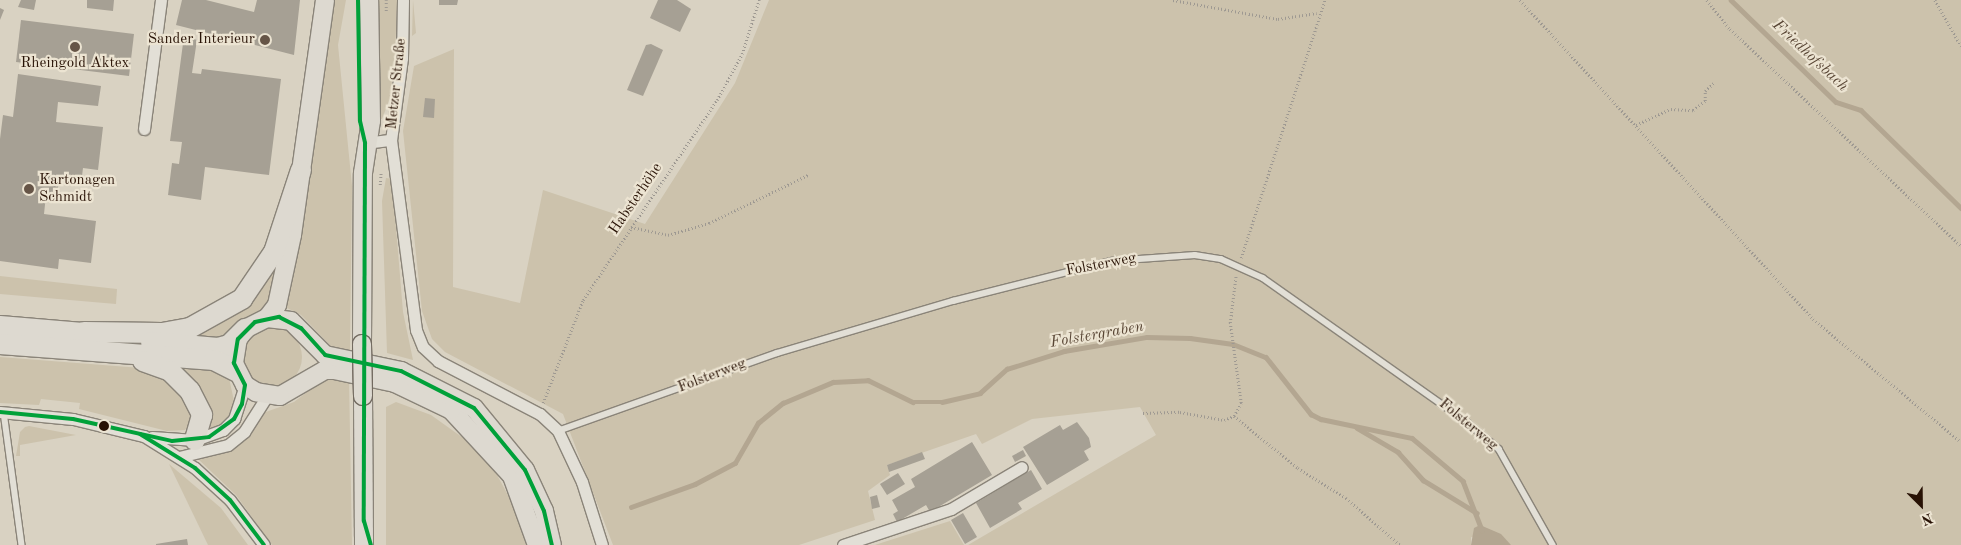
<!DOCTYPE html>
<meta charset="utf-8">
<style>
body{margin:0}
#map{position:relative;width:1961px;height:545px;overflow:hidden;background:#d9d2c2;font-family:"Old Standard TT",serif}
div>[style]{position:absolute}
.green>*{inset:0;background:#ccc2ac}
.round{border-radius:50%}
.water>*{inset:0;background:#b3a691}
.stream>*{height:4.5px;margin:-2.25px;padding:0 2.25px;transform-origin:2.25px;border-radius:2.25px;background:#b3a691}
.building>*{inset:0;background:#a6a094}
.path>*{height:2.5px;margin-top:-1.25px;transform-origin:0;background:repeating-linear-gradient(90deg,#9e9992 0 1px,transparent 0 3.5px)}
.roads{filter:drop-shadow(1px 0 #8a8479) drop-shadow(-1px 0 #8a8479) drop-shadow(0 1px #8a8479) drop-shadow(0 -1px #8a8479)}
.service>*{height:5.5px;margin:-2.75px;padding:0 2.75px;transform-origin:2.75px;border-radius:2.75px;background:#e2dfd6}
.minor>*{height:11px;margin:-5.5px;padding:0 5.5px;transform-origin:5.5px;border-radius:5.5px;background:#e2dfd6}
.primary>*{height:18px;margin:-9px;padding:0 9px;transform-origin:9px;border-radius:9px;background:#ddd9d0}
.motorway>*{height:20px;margin:-10px;padding:0 10px;transform-origin:10px;border-radius:10px;background:#ddd9d0}
.bridges{filter:drop-shadow(1px 0 #726a60) drop-shadow(-1px 0 #726a60) drop-shadow(0 1px #726a60) drop-shadow(0 -1px #726a60)}
.primary-bridge>*{height:18px;margin:-9px;padding:0 9px;transform-origin:9px;border-radius:9px;background:#ddd9d0}
.bus-1>*{height:4px;margin:-2px;padding:0 2px;transform-origin:2px;border-radius:2px;background:#00a13a}
.dots>*{width:14px;height:14px;translate:-50% -50%;box-sizing:border-box;border:2px solid #ece4d2;border-radius:50%}
span{translate:-50% -50%;white-space:nowrap;text-align:center;line-height:1.15;-webkit-text-stroke:4.5px #ece4d2;paint-order:stroke}
.poi-label{font-size:15px;color:#281205}
.right{translate:-100% -50%;text-align:right}
.left{translate:0 -50%;text-align:left}
.street-label{font-size:15px;color:#281205}
.water-label{font-size:16px;color:#594635;font-style:italic}
.north{position:absolute;left:1896px;top:480px;width:50px;height:50px;-webkit-text-stroke:4px #ece4d2;paint-order:stroke;rotate:157deg;font-size:14px;font-weight:700;line-height:20px;text-align:center;color:#281205}
.north::after{content:'';display:block;margin:auto;width:18px;height:22px;background:#281205;clip-path:polygon(50% 0,100% 100%,50% 72%,0 100%)}
</style>
<div id="map">
<div class="green">
<div style="clip-path:polygon(331px 0,346px 0,338px 45px,352px 186px,350px 350px,332px 347px,301px 315px,285px 307px,307px 198px)"></div>
<div style="clip-path:polygon(373px 0,397px 0,394px 88px,382px 119px,377px 118px)"></div>
<div style="clip-path:polygon(413px 0,416px 33px,412px 36px)"></div>
<div style="clip-path:polygon(769px 0,1961px 0,1961px 545px,1511px 545px,1471px 537px,1471px 545px,968px 545px,1156px 435px,1140px 407px,1032px 419px,982px 444px,976px 434px,887px 465px,890px 475px,868px 491px,875px 520px,799px 545px,613px 545px,563px 414px,445px 352px,432px 339px,422px 311px,403px 131px,414px 66px,454px 49px,453px 287px,520px 303px,543px 190px,645px 224px,735px 83px)"></div>
<div style="clip-path:polygon(386px 178px,392px 179px,403px 312px,413px 360px,387px 353px,382px 201px)"></div>
<div style="clip-path:polygon(279px 260px,271px 304px,226px 339px,186px 338px,222px 323px,240px 310px)"></div>
<div style="clip-path:polygon(0 276px,117px 289px,116px 304px,0 294px)"></div>
<div class="round" style="left:242px;top:327px;width:60px;height:60px"></div>
<div style="clip-path:polygon(0 357px,154px 369px,175px 384px,192px 414px,191px 423px,185px 430px,167px 431px,79px 409px,80px 403px,41px 399px,39px 405px,0 403px)"></div>
<div style="clip-path:polygon(168px 361px,216px 367px,229px 378px,234px 401px,227px 420px,210px 432px,209px 410px)"></div>
<div style="clip-path:polygon(349px 378px,352px 545px,272px 545px,236px 495px,198px 459px,230px 449px,245px 438px,263px 413px,294px 402px,324px 379px)"></div>
<div style="clip-path:polygon(396px 402px,431px 415px,473px 445px,496px 473px,516px 510px,526px 545px,386px 545px,386px 407px)"></div>
<div style="clip-path:polygon(25px 427px,29px 426px,76px 435px,20px 445px,20px 456px,16px 456px,20px 432px)"></div>
<div style="clip-path:polygon(169px 464px,221px 508px,248px 545px,208px 545px)"></div>
<div style="clip-path:polygon(950px 521px,964px 545px,875px 545px,881px 543px)"></div>
</div>
<div class="water">
<div style="clip-path:polygon(1480px 525px,1501px 534px,1511px 545px,1471px 545px,1474px 528px)"></div>
</div>
<div class="stream">
<div style="left:1731px;top:0;width:146px;rotate:44.2deg"></div>
<div style="left:1836px;top:102px;width:26px;rotate:18deg"></div>
<div style="left:1861px;top:110px;width:140px;rotate:44.4deg"></div>
<div style="left:1357px;top:428px;width:48px;rotate:30.3deg"></div>
<div style="left:1398px;top:452px;width:38px;rotate:48deg"></div>
<div style="left:1423px;top:480px;width:63px;rotate:31.4deg"></div>
<div style="left:631px;top:507px;width:68px;rotate:-19.8deg"></div>
<div style="left:695px;top:484px;width:45px;rotate:-27.7deg"></div>
<div style="left:735px;top:463px;width:46px;rotate:-60.1deg"></div>
<div style="left:758px;top:423px;width:32px;rotate:-39deg"></div>
<div style="left:783px;top:403px;width:54px;rotate:-22.8deg"></div>
<div style="left:833px;top:382px;width:35px;rotate:-3deg"></div>
<div style="left:868px;top:380px;width:50px;rotate:26.1deg"></div>
<div style="left:913px;top:402px;width:29px"></div>
<div style="left:942px;top:402px;width:39px;rotate:-13deg"></div>
<div style="left:980px;top:393px;width:36px;rotate:-42deg"></div>
<div style="left:1007px;top:369px;width:60px;rotate:-17.5deg"></div>
<div style="left:1064px;top:351px;width:84px;rotate:-9.6deg"></div>
<div style="left:1147px;top:337px;width:43px;rotate:1.3deg"></div>
<div style="left:1190px;top:338px;width:43px;rotate:7.9deg"></div>
<div style="left:1233px;top:344px;width:35px;rotate:22deg"></div>
<div style="left:1266px;top:357px;width:73px;rotate:51.7deg"></div>
<div style="left:1311px;top:414px;width:11px;rotate:27deg"></div>
<div style="left:1321px;top:419px;width:93px;rotate:11.8deg"></div>
<div style="left:1412px;top:438px;width:67px;rotate:40.1deg"></div>
<div style="left:1463px;top:481px;width:53px;rotate:68.8deg"></div>
</div>
<div class="building">
<div style="clip-path:polygon(21px 0,36px 0,34px 10px,18px 7px)"></div>
<div style="clip-path:polygon(87px 0,114px 0,113px 11px,87px 8px)"></div>
<div style="clip-path:polygon(182px 0,206px 0,254px 12px,257px 0,300px 0,294px 55px,176px 25px)"></div>
<div style="clip-path:polygon(439px 0,458px 0,457px 5px,439px 5px)"></div>
<div style="clip-path:polygon(658px 0,677px 0,691px 9px,680px 32px,650px 18px)"></div>
<div style="clip-path:polygon(0 8px,4px 10px,0 20px)"></div>
<div style="clip-path:polygon(21px 20px,134px 34px,129px 76px,16px 62px)"></div>
<div style="clip-path:polygon(184px 36px,197px 40px,192px 73px,201px 74px,202px 69px,281px 79px,269px 175px,205px 167px,201px 200px,168px 195px,172px 163px,179px 164px,182px 142px,170px 141px)"></div>
<div style="clip-path:polygon(651px 44px,663px 50px,643px 96px,627px 90px,646px 45px)"></div>
<div style="clip-path:polygon(18px 74px,101px 86px,98px 106px,58px 102px,56px 122px,103px 127px,98px 170px,83px 168px,81px 184px,59px 181px,57px 196px,46px 195px,44px 214px,96px 221px,91px 263px,59px 259px,58px 269px,0 261px,0 139px,3px 115px,13px 117px)"></div>
<div style="clip-path:polygon(425px 98px,435px 99px,434px 118px,423px 117px)"></div>
<div style="clip-path:polygon(1077px 422px,1089px 438px,1091px 447px,1084px 451px,1089px 460px,1047px 485px,1023px 447px,1060px 425px,1063px 430px)"></div>
<div style="clip-path:polygon(972px 442px,992px 475px,930px 512px,926px 505px,897px 522px,893px 514px,898px 511px,892px 500px,915px 487px,911px 479px)"></div>
<div style="clip-path:polygon(1023px 450px,1026px 456px,1015px 462px,1012px 456px)"></div>
<div style="clip-path:polygon(922px 452px,925px 459px,889px 472px,887px 465px)"></div>
<div style="clip-path:polygon(1031px 470px,1042px 489px,1018px 503px,1022px 509px,990px 528px,976px 503px)"></div>
<div style="clip-path:polygon(898px 473px,905px 484px,887px 495px,880px 484px)"></div>
<div style="clip-path:polygon(877px 495px,880px 507px,872px 509px,870px 497px)"></div>
<div style="clip-path:polygon(963px 513px,977px 537px,965px 544px,951px 520px)"></div>
<div style="clip-path:polygon(187px 539px,188px 545px,156px 545px,156px 544px)"></div>
</div>
<div class="path">
<div style="left:1173px;top:0;width:107px;rotate:10.3deg"></div>
<div style="left:1278px;top:19px;width:39px;rotate:-9deg"></div>
<div style="left:1520px;top:0;width:433px;rotate:47.4deg"></div>
<div style="left:1813px;top:319px;width:192px;rotate:39.7deg"></div>
<div style="left:1707px;top:0;width:37px;rotate:52deg"></div>
<div style="left:1730px;top:29px;width:317px;rotate:43.2deg"></div>
<div style="left:1935px;top:0;width:53px;rotate:60.5deg"></div>
<div style="left:386px;top:11px;width:11px;rotate:-90deg"></div>
<div style="left:1636px;top:125px;width:38px;rotate:-25deg"></div>
<div style="left:1671px;top:109px;width:22px;rotate:3deg"></div>
<div style="left:1693px;top:110px;width:15px;rotate:-37deg"></div>
<div style="left:1705px;top:101px;width:10px;rotate:-90deg"></div>
<div style="left:1705px;top:91px;width:13px;rotate:-42deg"></div>
<div style="left:380px;top:185px;width:14px;rotate:-86deg"></div>
<div style="left:631px;top:227px;width:38px;rotate:12deg"></div>
<div style="left:668px;top:235px;width:43px;rotate:-16.3deg"></div>
<div style="left:709px;top:223px;width:110px;rotate:-25.9deg"></div>
<div style="left:1241px;top:258px;width:271px;rotate:-72deg"></div>
<div style="left:543px;top:403px;width:110px;rotate:-68.8deg"></div>
<div style="left:583px;top:300px;width:241px;rotate:-56.2deg"></div>
<div style="left:717px;top:100px;width:52px;rotate:-61.5deg"></div>
<div style="left:742px;top:54px;width:57px;rotate:-72.5deg"></div>
<div style="left:1143px;top:413px;width:37px;rotate:-2deg"></div>
<div style="left:1180px;top:412px;width:45px;rotate:10.3deg"></div>
<div style="left:1224px;top:420px;width:11px;rotate:-22deg"></div>
<div style="left:1234px;top:416px;width:15px;rotate:-62deg"></div>
<div style="left:1241px;top:403px;width:81px;rotate:-97.8deg"></div>
<div style="left:1230px;top:323px;width:48px;rotate:-82.9deg"></div>
<div style="left:1234px;top:416px;width:82px;rotate:39.1deg"></div>
<div style="left:1298px;top:468px;width:57px;rotate:32deg"></div>
<div style="left:1346px;top:498px;width:72px;rotate:41deg"></div>
</div>
<div class="roads">
<div class="service">
<div style="left:4px;top:412px;width:134px;rotate:82.3deg"></div>
<div style="left:558px;top:431px;width:232px;rotate:-19.6deg"></div>
<div style="left:777px;top:353px;width:184px;rotate:-16.5deg"></div>
<div style="left:953px;top:301px;width:163px;rotate:-14.2deg"></div>
<div style="left:1111px;top:261px;width:84px;rotate:-4.1deg"></div>
<div style="left:1195px;top:255px;width:26px;rotate:9deg"></div>
<div style="left:1221px;top:259px;width:46px;rotate:24.3deg"></div>
<div style="left:1263px;top:278px;width:250px;rotate:35.2deg"></div>
<div style="left:1467px;top:422px;width:42px;rotate:40.2deg"></div>
<div style="left:1499px;top:449px;width:110px;rotate:60.6deg"></div>
</div>
<div class="minor">
<div style="left:403px;top:0;width:58px;rotate:91deg"></div>
<div style="left:402px;top:58px;width:83px;rotate:97.6deg"></div>
<div style="left:391px;top:140px;width:192px;rotate:82.5deg"></div>
<div style="left:416px;top:330px;width:18px;rotate:68deg"></div>
<div style="left:423px;top:347px;width:21px;rotate:43deg"></div>
<div style="left:438px;top:361px;width:115px;rotate:27.5deg"></div>
<div style="left:540px;top:414px;width:25px;rotate:43deg"></div>
<div style="left:558px;top:431px;width:56px;rotate:64.8deg"></div>
<div style="left:582px;top:482px;width:66px;rotate:72.4deg"></div>
<div style="left:144px;top:129px;width:130px;rotate:-82.5deg"></div>
<div style="left:365px;top:143px;width:26px;rotate:-7deg"></div>
<div style="left:0;top:412px;width:73px;rotate:5.5deg"></div>
<div style="left:73px;top:419px;width:73px;rotate:13.5deg"></div>
<div style="left:144px;top:436px;width:60px;rotate:32.1deg"></div>
<div style="left:195px;top:468px;width:47px;rotate:42.4deg"></div>
<div style="left:230px;top:500px;width:56px;rotate:52.9deg"></div>
<div style="left:152px;top:437px;width:43px;rotate:4deg"></div>
<div style="left:195px;top:440px;width:30px;rotate:-20deg"></div>
<div style="left:223px;top:430px;width:16px;rotate:-45deg"></div>
<div style="left:234px;top:419px;width:36px;rotate:-72deg"></div>
<div style="left:179px;top:457px;width:50px;rotate:-13.8deg"></div>
<div style="left:228px;top:445px;width:21px;rotate:-39deg"></div>
<div style="left:244px;top:432px;width:43px;rotate:-57.4deg"></div>
<div style="left:843px;top:545px;width:114px;rotate:-18.4deg"></div>
<div style="left:951px;top:509px;width:82px;rotate:-30.6deg"></div>
</div>
<div class="primary">
<div style="left:267px;top:318px;width:16px;rotate:-52deg"></div>
<div style="left:277px;top:305px;width:72px;rotate:-77.9deg"></div>
<div style="left:292px;top:235px;width:237px;rotate:-82deg"></div>
<div style="left:362px;top:344px;width:171px;rotate:-89.7deg"></div>
<div style="left:363px;top:173px;width:53px;rotate:-81.3deg"></div>
<div style="left:371px;top:121px;width:121px;rotate:-90.9deg"></div>
<div style="left:363px;top:396px;width:149px;rotate:89.6deg"></div>
<div style="left:537px;top:545px;width:73px;rotate:-109.9deg"></div>
<div style="left:512px;top:476px;width:90px;rotate:-132.7deg"></div>
<div style="left:451px;top:410px;width:62px;rotate:-154.3deg"></div>
<div style="left:395px;top:383px;width:61px;rotate:-167.8deg"></div>
<div style="left:335px;top:370px;width:10px;rotate:180deg"></div>
<div style="left:325px;top:370px;width:52px;rotate:150deg"></div>
<div style="left:280px;top:396px;width:24px;rotate:-171deg"></div>
<div style="left:256px;top:392px;width:13px;rotate:-148deg"></div>
<div style="left:245px;top:385px;width:25px;rotate:-117deg"></div>
<div style="left:234px;top:363px;width:24px;rotate:-81deg"></div>
<div style="left:238px;top:339px;width:12px;rotate:-55deg"></div>
<div style="left:245px;top:329px;width:25px;rotate:-27deg"></div>
<div style="left:267px;top:318px;width:24px;rotate:7deg"></div>
<div style="left:291px;top:321px;width:48px;rotate:45deg"></div>
<div style="left:325px;top:355px;width:78px;rotate:11.9deg"></div>
<div style="left:401px;top:371px;width:82px;rotate:26.9deg"></div>
<div style="left:474px;top:408px;width:80px;rotate:50.6deg"></div>
<div style="left:525px;top:470px;width:45px;rotate:65.1deg"></div>
<div style="left:544px;top:511px;width:35px;rotate:77deg"></div>
</div>
<div class="motorway">
<div style="left:0;top:326px;width:95px;rotate:4.8deg"></div>
<div style="left:84px;top:332px;width:78px;rotate:0.7deg"></div>
<div style="left:162px;top:333px;width:28px;rotate:-10deg"></div>
<div style="left:190px;top:328px;width:60px;rotate:-29.1deg"></div>
<div style="left:242px;top:299px;width:57px;rotate:-55.8deg"></div>
<div style="left:274px;top:252px;width:86px;rotate:-71.8deg"></div>
<div style="left:151px;top:342px;width:67px;rotate:5.1deg"></div>
<div style="left:218px;top:348px;width:11px;rotate:-15deg"></div>
<div style="left:229px;top:345px;width:23px;rotate:-45deg"></div>
<div style="left:0;top:344px;width:215px;rotate:4.3deg"></div>
<div style="left:214px;top:360px;width:25px;rotate:27deg"></div>
<div style="left:143px;top:361px;width:29px;rotate:20deg"></div>
<div style="left:170px;top:371px;width:28px;rotate:45deg"></div>
<div style="left:190px;top:391px;width:27px;rotate:63deg"></div>
<div style="left:202px;top:415px;width:26px;rotate:106deg"></div>
</div>
</div>
<div class="bridges">
<div class="primary-bridge">
<div style="left:362px;top:344px;width:52px;rotate:88.9deg"></div>
</div>
</div>
<div class="bus-1">
<div style="left:358px;top:0;width:121px;rotate:89.1deg"></div>
<div style="left:360px;top:121px;width:23px;rotate:77deg"></div>
<div style="left:365px;top:143px;width:378px;rotate:90.2deg"></div>
<div style="left:364px;top:521px;width:25px;rotate:74deg"></div>
<div style="left:0;top:412px;width:73px;rotate:5.5deg"></div>
<div style="left:73px;top:419px;width:101px;rotate:12.5deg"></div>
<div style="left:172px;top:441px;width:37px;rotate:-6deg"></div>
<div style="left:209px;top:437px;width:31px;rotate:-36deg"></div>
<div style="left:234px;top:419px;width:17px;rotate:-62deg"></div>
<div style="left:242px;top:404px;width:19px;rotate:-81deg"></div>
<div style="left:245px;top:385px;width:25px;rotate:-117deg"></div>
<div style="left:234px;top:363px;width:24px;rotate:-81deg"></div>
<div style="left:238px;top:339px;width:24px;rotate:-45deg"></div>
<div style="left:255px;top:322px;width:25px;rotate:-12deg"></div>
<div style="left:279px;top:317px;width:25px;rotate:27deg"></div>
<div style="left:301px;top:328px;width:36px;rotate:48deg"></div>
<div style="left:325px;top:355px;width:78px;rotate:11.9deg"></div>
<div style="left:401px;top:371px;width:82px;rotate:26.9deg"></div>
<div style="left:474px;top:408px;width:80px;rotate:50.6deg"></div>
<div style="left:525px;top:470px;width:45px;rotate:65.1deg"></div>
<div style="left:544px;top:511px;width:35px;rotate:77deg"></div>
<div style="left:140px;top:434px;width:65px;rotate:31.7deg"></div>
<div style="left:195px;top:468px;width:47px;rotate:42.4deg"></div>
<div style="left:230px;top:500px;width:56px;rotate:52.9deg"></div>
</div>
<div class="dots">
<div style="left:265px;top:40px;background:#665547"></div>
<div style="left:75px;top:47px;background:#665547"></div>
<div style="left:29px;top:189px;background:#665547"></div>
<div style="left:104px;top:426px;background:#281205"></div>
</div>
<div class="poi-label">
<span class="right" style="left:255px;top:40px">Sander Interieur</span>
<span style="left:75px;top:64px">Rheingold Aktex</span>
<span class="left" style="left:39px;top:189px">Kartonagen<br>Schmidt</span>
</div>
<div class="street-label">
<span style="left:397px;top:84px;rotate:-84deg">Metzer Straße</span>
<span style="left:636px;top:199px;rotate:-56deg">Habsterhöhe</span>
<span style="left:1101px;top:265px;rotate:-11deg">Folsterweg</span>
<span style="left:712px;top:376px;rotate:-21deg">Folsterweg</span>
<span style="left:1468px;top:425px;rotate:40deg">Folsterweg</span>
</div>
<div class="water-label">
<span style="left:1810px;top:56px;rotate:43deg">Friedhofsbach</span>
<span style="left:1097px;top:335px;rotate:-10deg">Folstergraben</span>
</div>
<div class="north">N</div>
</div>
